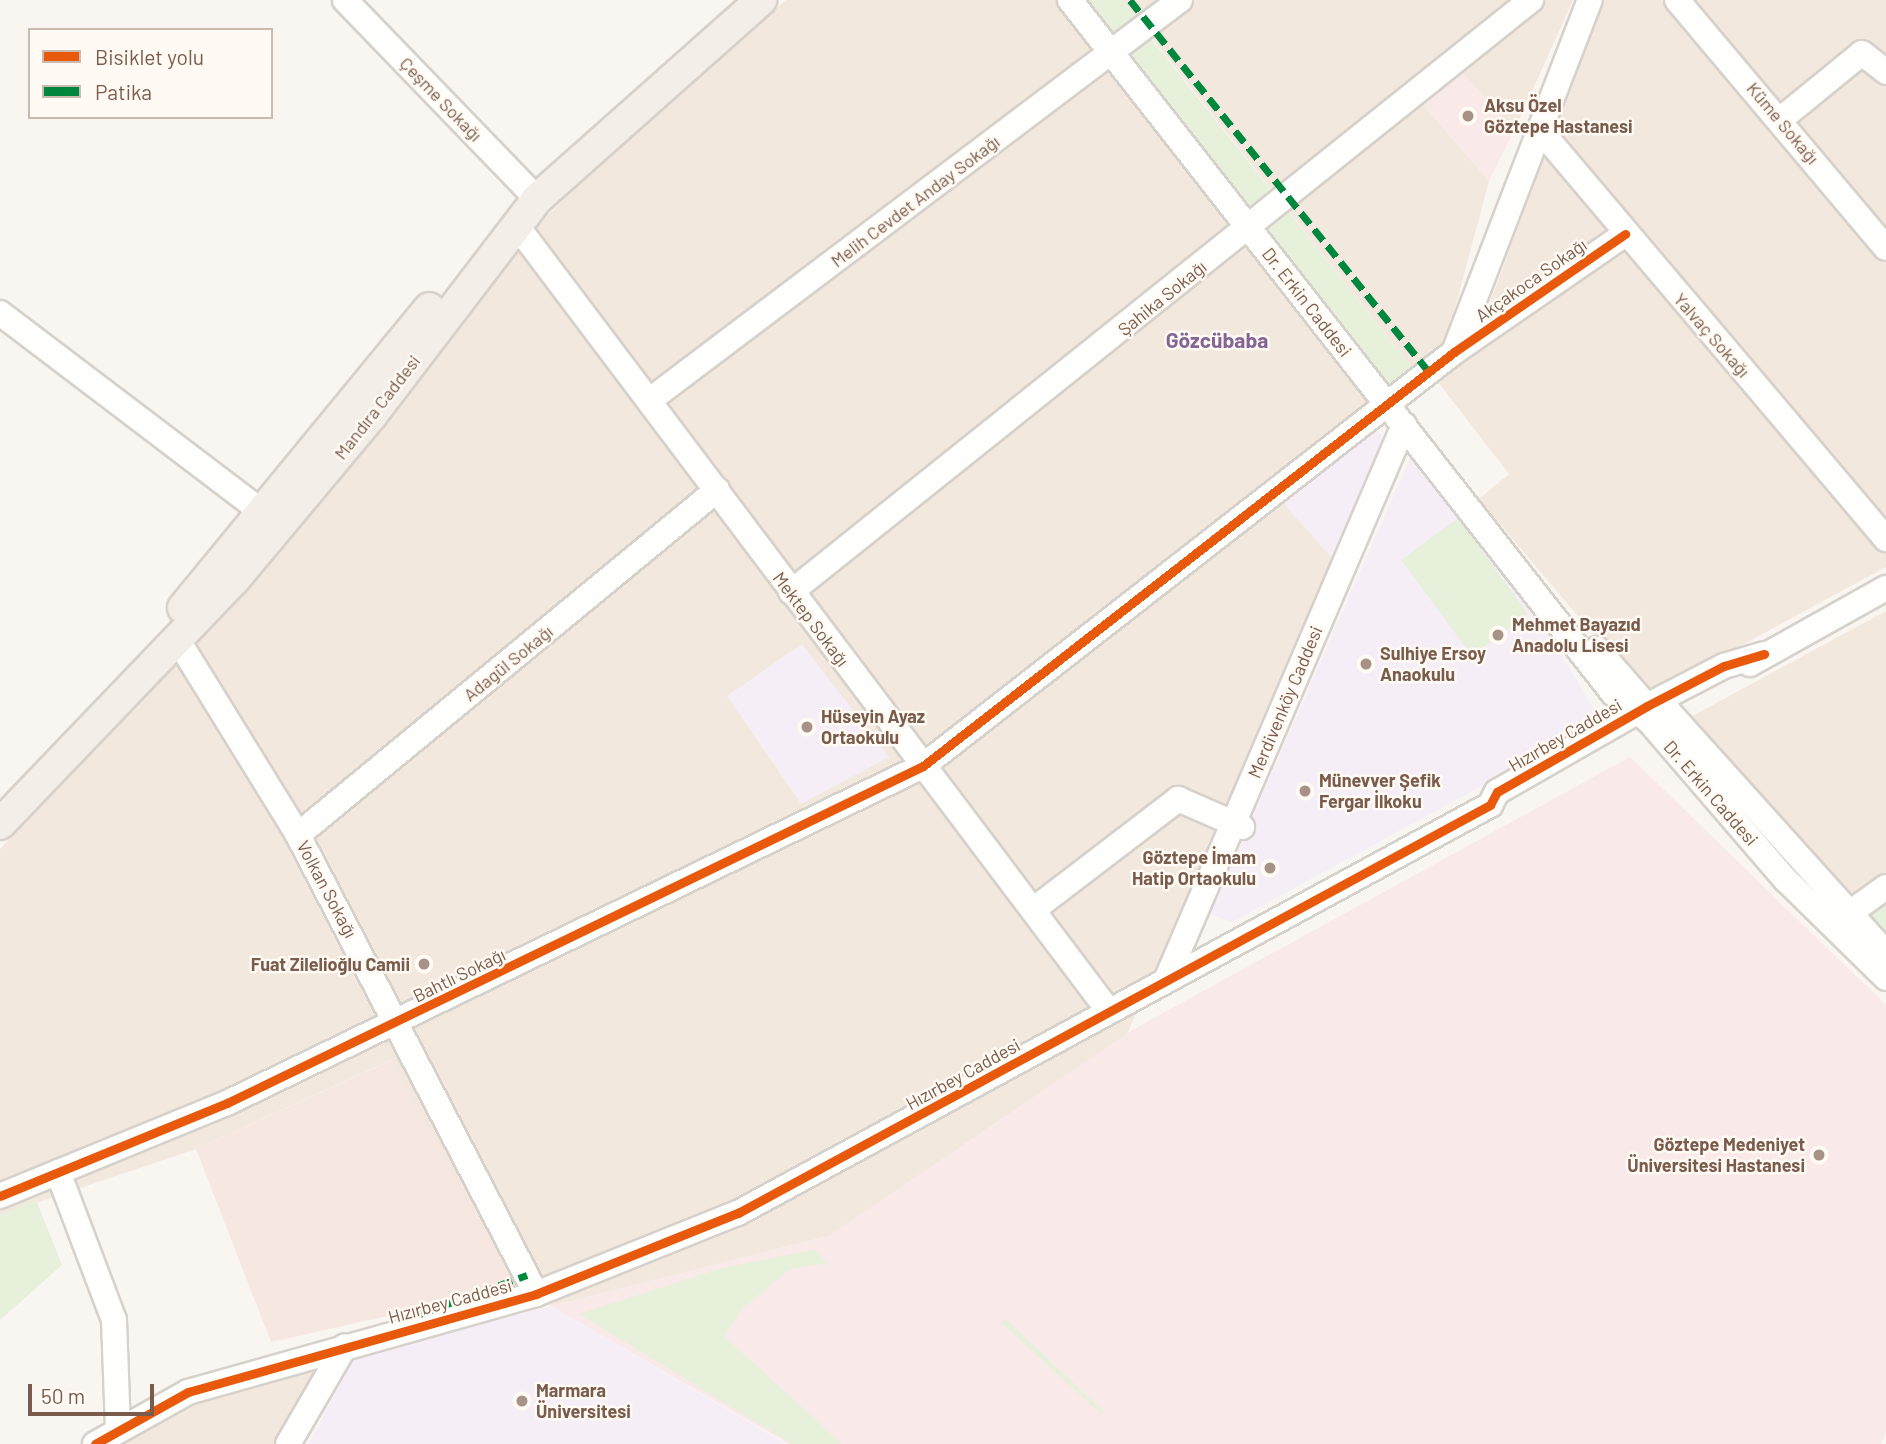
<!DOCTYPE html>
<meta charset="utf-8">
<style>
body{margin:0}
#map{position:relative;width:1886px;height:1444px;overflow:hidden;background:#f9f5f0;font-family:Barlow,sans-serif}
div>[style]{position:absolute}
.residential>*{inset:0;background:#f2e8de}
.commercial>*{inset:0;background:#f6e8e1}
.education>*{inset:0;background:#f6eef6}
.medical>*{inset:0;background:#fae9e9}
.green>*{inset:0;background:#e7f0db}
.roads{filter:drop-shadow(2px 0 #d7d1cb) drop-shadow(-2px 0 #d7d1cb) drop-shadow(0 2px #d7d1cb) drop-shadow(0 -2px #d7d1cb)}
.minor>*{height:24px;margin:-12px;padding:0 12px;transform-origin:12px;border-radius:12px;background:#fefefd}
.major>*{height:30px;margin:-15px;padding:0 15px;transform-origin:15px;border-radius:15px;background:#f3eee8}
.quiet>*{height:7px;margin-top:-3.5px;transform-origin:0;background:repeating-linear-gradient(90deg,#00873e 0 14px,transparent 0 21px)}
.cycleway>*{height:9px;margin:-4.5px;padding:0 4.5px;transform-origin:4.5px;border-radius:4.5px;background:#e8590c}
.dots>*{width:19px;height:19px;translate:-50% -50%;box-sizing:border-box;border:4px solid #fffaf3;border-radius:50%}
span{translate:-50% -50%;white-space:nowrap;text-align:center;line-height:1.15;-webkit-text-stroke:5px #fffaf3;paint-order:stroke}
.street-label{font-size:18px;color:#7a5c4d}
.poi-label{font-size:18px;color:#7a5c4d;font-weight:700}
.left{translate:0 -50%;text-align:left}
.right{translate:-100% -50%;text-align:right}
.quarter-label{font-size:21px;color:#846695;font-weight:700}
.legend{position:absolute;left:28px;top:28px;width:245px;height:91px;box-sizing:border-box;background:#fffaf3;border:2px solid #cabbb1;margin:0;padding:9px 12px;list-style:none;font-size:21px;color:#7a5c4d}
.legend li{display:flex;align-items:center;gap:14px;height:35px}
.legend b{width:35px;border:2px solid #cabbb1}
.scale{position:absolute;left:28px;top:1384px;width:126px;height:32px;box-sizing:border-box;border:4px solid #7a5c4d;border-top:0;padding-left:9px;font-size:21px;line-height:24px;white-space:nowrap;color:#7a5c4d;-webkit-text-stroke:5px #fffaf3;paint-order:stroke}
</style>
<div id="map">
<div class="residential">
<div style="clip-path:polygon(786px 0,1059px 0,1384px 419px,1372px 428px,1335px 561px,1127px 1034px,829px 1236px,551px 1306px,517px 1287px,391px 1060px,196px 1149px,0 1215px,0 849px,195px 642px,530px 233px,605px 158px)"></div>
<div style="clip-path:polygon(1122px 0,1573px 0,1515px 129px,1459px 70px,1422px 103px,1489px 181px,1446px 342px,1417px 374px)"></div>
<div style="clip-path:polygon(1601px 0,1886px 0,1886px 567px,1646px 697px,1479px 499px,1509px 474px,1438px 382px,1472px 352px)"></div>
<div style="clip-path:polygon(1886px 611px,1886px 903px,1867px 918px,1674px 726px)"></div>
<div style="clip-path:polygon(333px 1356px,282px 1444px,115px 1444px,183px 1402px)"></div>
</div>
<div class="commercial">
<div style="clip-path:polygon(392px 1060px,517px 1287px,271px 1342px,196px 1149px)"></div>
</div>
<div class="education">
<div style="clip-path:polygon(1372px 428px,1387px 438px,1335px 561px,1280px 500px)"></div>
<div style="clip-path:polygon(1410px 458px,1531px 604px,1601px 721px,1232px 922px,1210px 914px)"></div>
<div style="clip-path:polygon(802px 644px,889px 757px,801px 804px,727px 696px)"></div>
<div style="clip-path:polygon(551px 1306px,786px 1444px,309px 1444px,354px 1357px)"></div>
</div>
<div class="medical">
<div style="clip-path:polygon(1459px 70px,1515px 129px,1489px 181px,1422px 103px)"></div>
<div style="clip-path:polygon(1630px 757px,1886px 1005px,1886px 1433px,1880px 1444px,789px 1444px,551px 1306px,829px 1236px,1134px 1029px)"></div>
</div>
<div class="green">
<div style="clip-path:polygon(1082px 0,1122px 0,1137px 18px,1112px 39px)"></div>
<div style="clip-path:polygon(1149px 36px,1417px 374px,1393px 398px,1121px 57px)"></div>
<div style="clip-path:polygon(1458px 518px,1528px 614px,1472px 656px,1401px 560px)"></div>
<div style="clip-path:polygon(1886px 903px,1886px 937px,1867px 918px)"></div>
<div style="clip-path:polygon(36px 1200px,62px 1265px,0 1320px,0 1215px)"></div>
<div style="clip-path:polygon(813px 1250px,829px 1263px,790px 1269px,744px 1307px,724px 1336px,842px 1444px,792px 1444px,579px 1314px,722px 1268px)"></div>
<div style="clip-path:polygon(1006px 1319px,1103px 1411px,1102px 1415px,1001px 1323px)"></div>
</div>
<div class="roads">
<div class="minor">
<div style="left:345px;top:0;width:277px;rotate:46deg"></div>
<div style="left:1070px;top:0;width:880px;rotate:51.92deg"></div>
<div style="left:1613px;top:693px;width:46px;rotate:37.9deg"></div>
<div style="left:1649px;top:721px;width:210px;rotate:49.3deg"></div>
<div style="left:1786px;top:880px;width:140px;rotate:44.4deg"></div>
<div style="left:1677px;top:0;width:324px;rotate:49.9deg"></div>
<div style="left:1781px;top:119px;width:104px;rotate:-39.2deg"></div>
<div style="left:1862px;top:53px;width:31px;rotate:38deg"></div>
<div style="left:1540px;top:130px;width:536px;rotate:49.77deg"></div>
<div style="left:517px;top:226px;width:982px;rotate:52.99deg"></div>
<div style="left:0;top:313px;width:348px;rotate:37.2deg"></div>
<div style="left:1454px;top:352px;width:377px;rotate:-68.9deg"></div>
<div style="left:650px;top:400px;width:664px;rotate:-37.04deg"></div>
<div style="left:791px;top:592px;width:948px;rotate:-38.66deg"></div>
<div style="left:179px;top:642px;width:227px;rotate:58.3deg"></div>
<div style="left:298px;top:835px;width:517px;rotate:62.59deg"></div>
<div style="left:1597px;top:649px;width:76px;rotate:48.7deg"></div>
<div style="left:1647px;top:706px;width:22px;rotate:13deg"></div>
<div style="left:1668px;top:711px;width:326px;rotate:48deg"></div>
<div style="left:1750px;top:664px;width:156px;rotate:-29.2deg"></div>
<div style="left:298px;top:835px;width:543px;rotate:-39.47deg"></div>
<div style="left:1033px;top:910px;width:183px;rotate:-37.4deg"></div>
<div style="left:1178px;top:799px;width:70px;rotate:23.6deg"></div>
<div style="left:1847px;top:915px;width:48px;rotate:-35.7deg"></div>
<div style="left:1167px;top:978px;width:602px;rotate:-66.8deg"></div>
<div style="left:58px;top:1172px;width:158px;rotate:69.3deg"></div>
<div style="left:114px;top:1320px;width:109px;rotate:87.9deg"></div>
<div style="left:0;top:1196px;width:245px;rotate:-22.3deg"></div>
<div style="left:227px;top:1103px;width:773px;rotate:-25.84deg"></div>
<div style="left:923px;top:766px;width:673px;rotate:-37.94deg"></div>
<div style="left:1454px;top:352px;width:208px;rotate:-34.6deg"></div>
<div style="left:95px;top:1444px;width:107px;rotate:-29.2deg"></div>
<div style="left:188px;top:1392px;width:362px;rotate:-15.7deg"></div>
<div style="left:536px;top:1294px;width:218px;rotate:-21.9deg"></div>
<div style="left:738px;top:1213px;width:856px;rotate:-28.48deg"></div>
<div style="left:1490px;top:805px;width:15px;rotate:-62deg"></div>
<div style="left:1497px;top:792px;width:173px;rotate:-29.8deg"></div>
<div style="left:1647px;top:706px;width:87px;rotate:-27.5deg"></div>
<div style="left:1724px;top:666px;width:42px;rotate:-16.7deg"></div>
<div style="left:288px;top:1444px;width:113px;rotate:-59.8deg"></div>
</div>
<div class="major">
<div style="left:183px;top:608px;width:388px;rotate:-50.6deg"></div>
<div style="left:0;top:824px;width:338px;rotate:-46.2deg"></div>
<div style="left:234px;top:580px;width:215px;rotate:-50.1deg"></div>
<div style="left:372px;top:415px;width:272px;rotate:-52.6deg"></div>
<div style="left:537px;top:199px;width:300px;rotate:-41.6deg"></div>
</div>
</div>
<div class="quiet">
<div style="left:1130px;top:0;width:479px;rotate:51.2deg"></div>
<div style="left:420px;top:1314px;width:114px;rotate:-20deg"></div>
</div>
<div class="cycleway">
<div style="left:0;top:1196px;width:245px;rotate:-22.3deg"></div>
<div style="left:227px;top:1103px;width:773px;rotate:-25.84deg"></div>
<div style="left:923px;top:766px;width:673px;rotate:-37.94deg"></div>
<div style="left:1454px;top:352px;width:208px;rotate:-34.6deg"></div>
<div style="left:95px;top:1444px;width:107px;rotate:-29.2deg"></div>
<div style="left:188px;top:1392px;width:362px;rotate:-15.7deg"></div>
<div style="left:536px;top:1294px;width:218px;rotate:-21.9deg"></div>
<div style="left:738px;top:1213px;width:856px;rotate:-28.48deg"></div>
<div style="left:1490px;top:805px;width:15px;rotate:-62deg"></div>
<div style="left:1497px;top:792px;width:173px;rotate:-29.8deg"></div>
<div style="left:1647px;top:706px;width:87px;rotate:-27.5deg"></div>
<div style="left:1724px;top:666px;width:42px;rotate:-16.7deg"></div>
</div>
<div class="dots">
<div style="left:1468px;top:116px;background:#a69286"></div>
<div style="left:1498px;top:635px;background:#a69286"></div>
<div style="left:1366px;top:664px;background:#a69286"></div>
<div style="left:807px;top:727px;background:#a69286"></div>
<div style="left:1305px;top:791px;background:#a69286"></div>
<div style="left:1270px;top:868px;background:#a69286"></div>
<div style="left:424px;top:964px;background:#a69286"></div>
<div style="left:1819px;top:1155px;background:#a69286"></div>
<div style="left:522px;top:1401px;background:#a69286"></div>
</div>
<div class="street-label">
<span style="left:441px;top:99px;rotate:46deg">Çeşme Sokağı</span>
<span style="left:1783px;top:123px;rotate:50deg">Küme Sokağı</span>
<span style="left:915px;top:201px;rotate:-37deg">Melih Cevdet Anday Sokağı</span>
<span style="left:1531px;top:280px;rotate:-35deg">Akçakoca Sokağı</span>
<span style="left:1162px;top:298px;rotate:-39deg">Şahika Sokağı</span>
<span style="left:1307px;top:302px;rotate:52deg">Dr. Erkin Caddesi</span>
<span style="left:1712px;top:335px;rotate:49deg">Yalvaç Sokağı</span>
<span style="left:377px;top:407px;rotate:-52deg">Mandıra Caddesi</span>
<span style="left:811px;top:619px;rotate:53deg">Mektep Sokağı</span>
<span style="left:508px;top:663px;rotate:-39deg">Adagül Sokağı</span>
<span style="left:1285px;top:702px;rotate:-67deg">Merdivenköy Caddesi</span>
<span style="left:1565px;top:735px;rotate:-30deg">Hızırbey Caddesi</span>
<span style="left:1711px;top:793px;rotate:49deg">Dr. Erkin Caddesi</span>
<span style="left:327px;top:889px;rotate:62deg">Volkan Sokağı</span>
<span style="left:459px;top:975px;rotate:-26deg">Bahtlı Sokağı</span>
<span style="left:963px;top:1074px;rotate:-29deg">Hızırbey Caddesi</span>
<span style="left:450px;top:1301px;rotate:-15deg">Hızırbey Caddesi</span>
</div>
<div class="poi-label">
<span class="left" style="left:1484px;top:116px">Aksu Özel<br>Göztepe Hastanesi</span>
<span class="left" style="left:1512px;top:635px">Mehmet Bayazıd<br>Anadolu Lisesi</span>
<span class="left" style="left:1380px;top:664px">Sulhiye Ersoy<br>Anaokulu</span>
<span class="left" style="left:821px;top:727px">Hüseyin Ayaz<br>Ortaokulu</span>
<span class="left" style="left:1319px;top:791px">Münevver Şefik<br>Fergar İlkoku</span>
<span class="right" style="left:1256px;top:868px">Göztepe İmam<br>Hatip Ortaokulu</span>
<span class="right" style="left:410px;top:964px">Fuat Zilelioğlu Camii</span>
<span class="right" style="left:1805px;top:1155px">Göztepe Medeniyet<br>Üniversitesi Hastanesi</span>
<span class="left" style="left:536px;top:1401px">Marmara<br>Üniversitesi</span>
</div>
<div class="quarter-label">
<span style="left:1217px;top:340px">Gözcübaba</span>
</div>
<ul class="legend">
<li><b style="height:9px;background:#e8590c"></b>Bisiklet yolu</li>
<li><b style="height:9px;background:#00873e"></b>Patika</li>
</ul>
<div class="scale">50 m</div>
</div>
